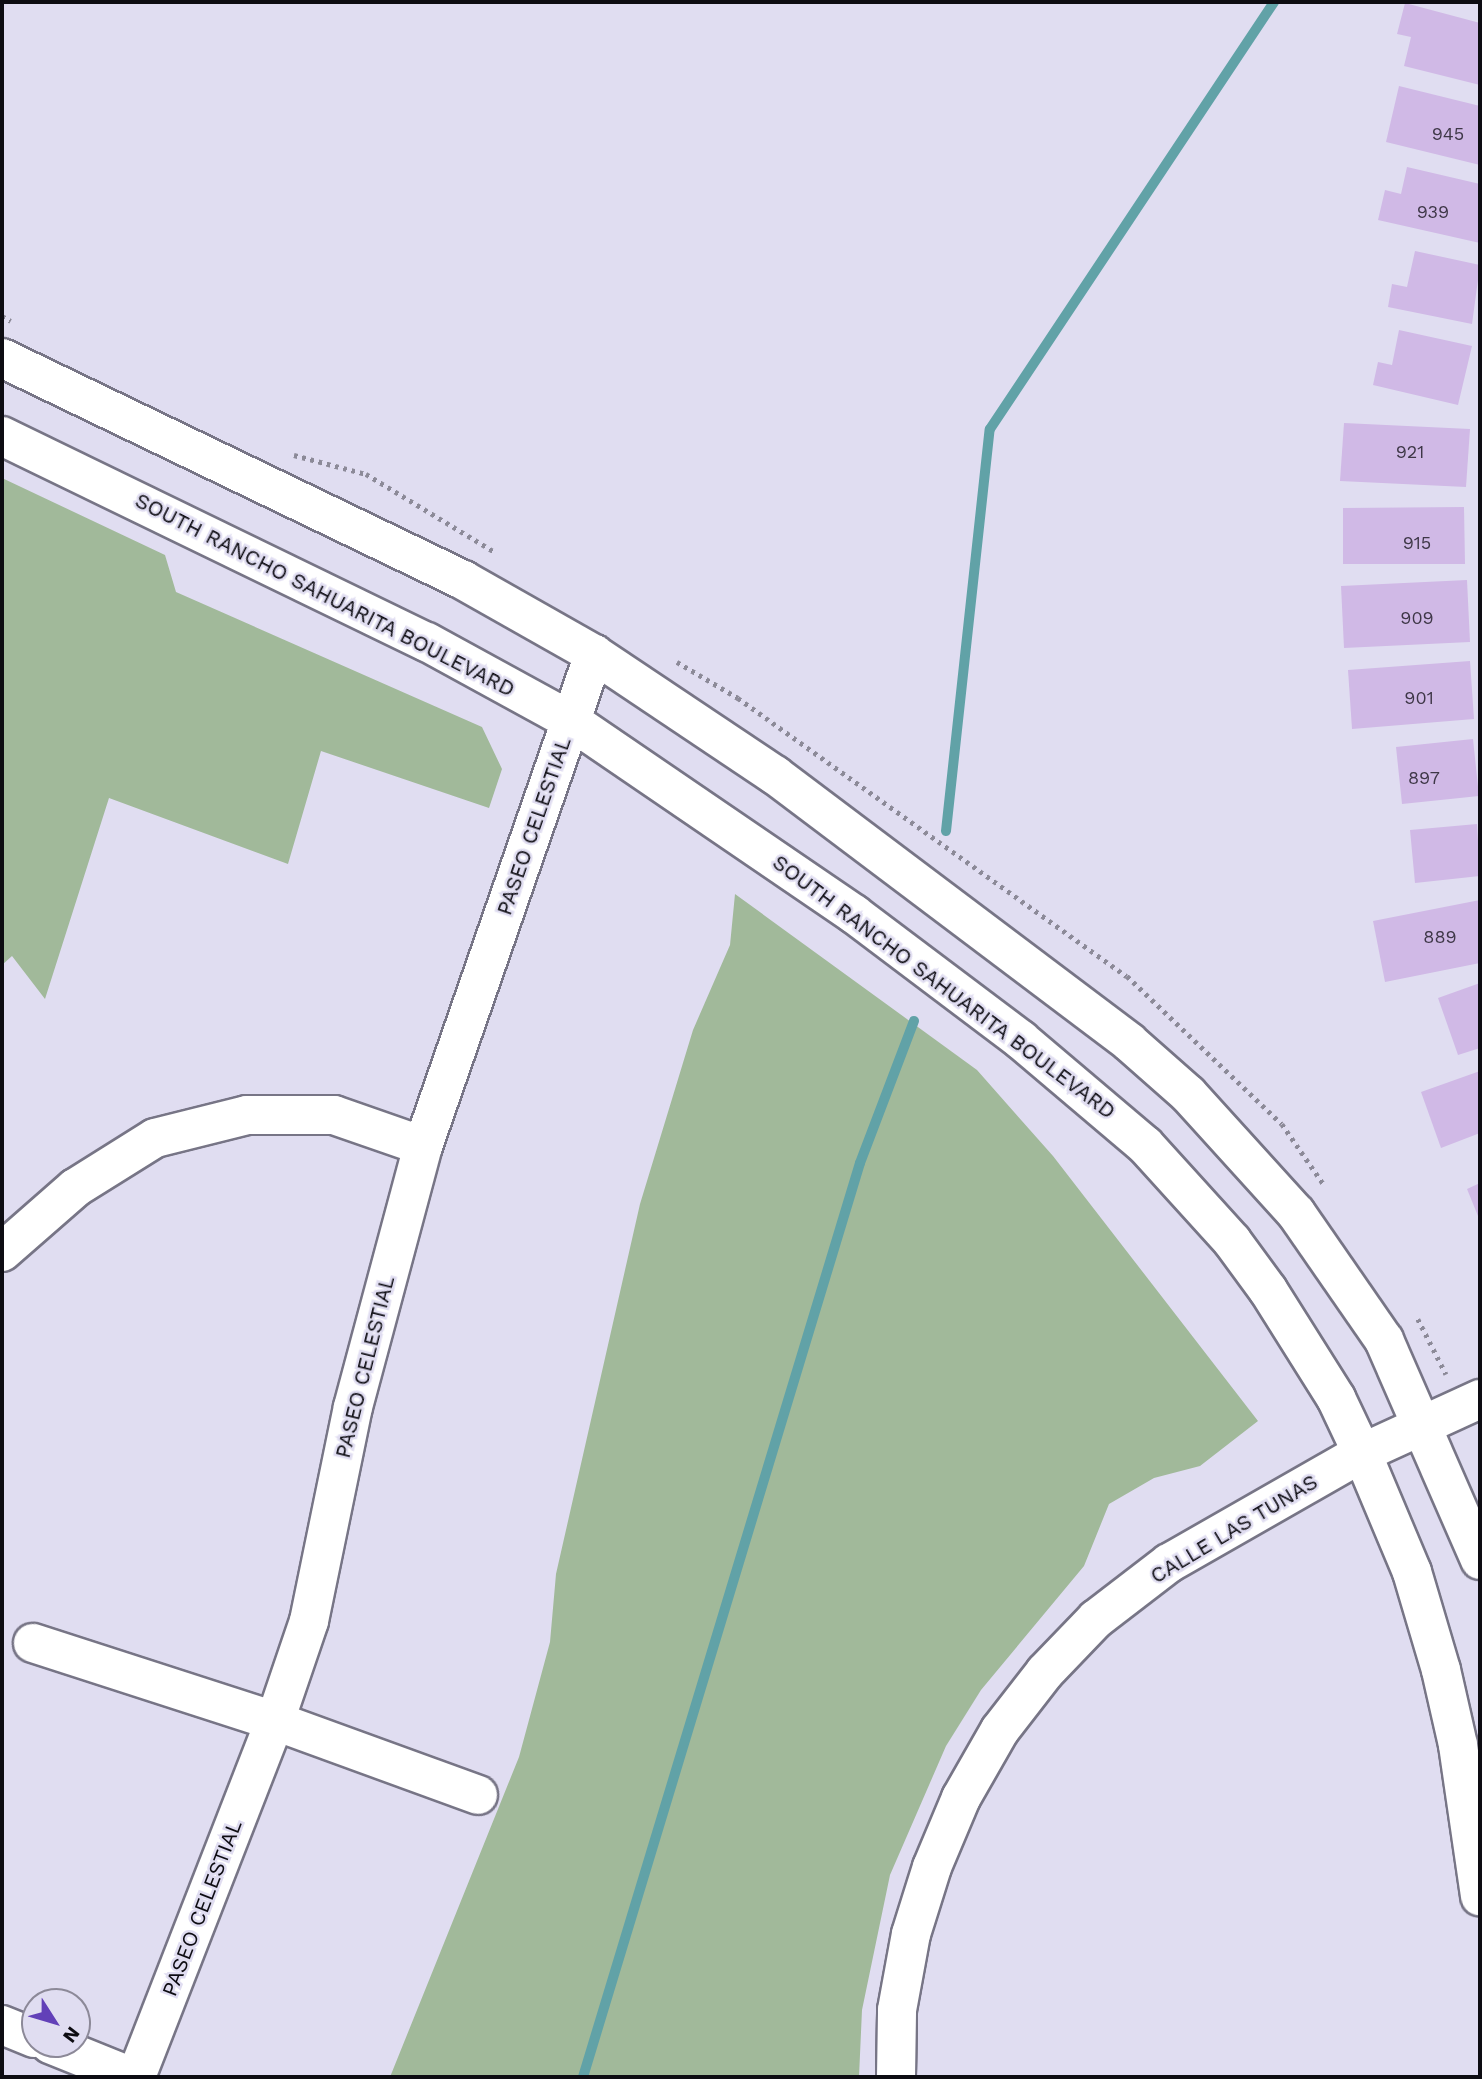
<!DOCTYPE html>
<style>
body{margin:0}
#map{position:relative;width:1482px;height:2079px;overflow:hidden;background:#e0ddf1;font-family:"Work Sans",sans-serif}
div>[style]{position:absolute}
.green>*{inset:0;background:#a1b99a}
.stream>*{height:10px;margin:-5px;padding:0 5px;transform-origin:5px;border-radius:5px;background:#61a2a7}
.building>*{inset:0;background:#d0b9e6}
.path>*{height:4.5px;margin-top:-2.25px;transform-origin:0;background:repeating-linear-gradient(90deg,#8c8a98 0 3.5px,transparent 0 8.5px)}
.roads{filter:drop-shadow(2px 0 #777586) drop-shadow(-2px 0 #777586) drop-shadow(0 2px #777586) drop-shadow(0 -2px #777586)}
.minor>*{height:38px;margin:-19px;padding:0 19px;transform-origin:19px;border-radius:19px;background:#fff}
span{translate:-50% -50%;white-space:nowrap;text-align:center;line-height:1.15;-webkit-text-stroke:5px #e0ddf1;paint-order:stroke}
.number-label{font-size:18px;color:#3e3747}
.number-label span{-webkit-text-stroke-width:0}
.street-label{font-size:21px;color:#0d0c12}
.frame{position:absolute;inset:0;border:4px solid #0d0c12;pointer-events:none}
.north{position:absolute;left:21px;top:1988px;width:70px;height:70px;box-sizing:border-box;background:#e0ddf1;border:2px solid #8c8998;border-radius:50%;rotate:127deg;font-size:19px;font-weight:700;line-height:28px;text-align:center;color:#0d0c12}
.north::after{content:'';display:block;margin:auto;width:24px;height:32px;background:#6240b8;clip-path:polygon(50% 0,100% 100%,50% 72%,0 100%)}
</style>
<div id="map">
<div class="green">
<div style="clip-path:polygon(2px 478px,165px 555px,176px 592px,482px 727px,502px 769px,489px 808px,321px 751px,288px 864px,109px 798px,45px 999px,12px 956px,2px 965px)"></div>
<div style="clip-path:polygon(735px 894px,977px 1070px,1053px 1156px,1258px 1421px,1200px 1466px,1154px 1478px,1109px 1504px,1084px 1566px,981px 1690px,946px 1746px,890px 1875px,862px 2010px,859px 2077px,390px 2077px,519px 1757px,550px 1642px,556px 1574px,640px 1204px,693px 1030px,730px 945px)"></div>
</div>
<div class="stream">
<div style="left:946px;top:831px;width:404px;rotate:-83.8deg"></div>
<div style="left:990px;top:429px;width:513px;rotate:-56.37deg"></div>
<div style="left:583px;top:2077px;width:955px;rotate:-73.14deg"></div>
<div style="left:860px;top:1163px;width:152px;rotate:-69.2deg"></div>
</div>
<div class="building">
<div style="clip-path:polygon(1405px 3px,1480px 23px,1480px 85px,1404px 66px,1411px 37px,1397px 34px)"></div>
<div style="clip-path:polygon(1399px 86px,1480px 106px,1480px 165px,1386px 142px)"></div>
<div style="clip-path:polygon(1407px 167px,1480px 184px,1480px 243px,1378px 220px,1385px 190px,1401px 194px)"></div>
<div style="clip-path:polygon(1415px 251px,1480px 265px,1472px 324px,1388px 307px,1392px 284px,1407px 287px)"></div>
<div style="clip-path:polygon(1399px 330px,1472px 346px,1458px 405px,1373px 385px,1378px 362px,1392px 365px)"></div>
<div style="clip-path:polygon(1344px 423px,1470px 429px,1466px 487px,1340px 481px)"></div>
<div style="clip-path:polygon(1464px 507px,1465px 564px,1343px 564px,1343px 508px)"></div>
<div style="clip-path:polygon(1467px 580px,1470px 642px,1344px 648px,1341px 586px)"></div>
<div style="clip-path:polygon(1470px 661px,1474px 719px,1352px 729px,1348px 670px)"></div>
<div style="clip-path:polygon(1473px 739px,1479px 796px,1402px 804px,1396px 747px)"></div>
<div style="clip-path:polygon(1477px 824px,1480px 876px,1415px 883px,1410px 830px)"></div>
<div style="clip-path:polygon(1480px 900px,1480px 963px,1385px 982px,1373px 921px)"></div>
<div style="clip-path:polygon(1480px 983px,1480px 1048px,1458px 1055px,1438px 998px)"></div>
<div style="clip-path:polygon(1480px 1071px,1480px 1133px,1441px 1148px,1421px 1092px)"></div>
<div style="clip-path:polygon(1480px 1183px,1480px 1221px,1467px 1189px)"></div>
</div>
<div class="path">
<div style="left:2px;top:316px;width:10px;rotate:29deg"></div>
<div style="left:294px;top:455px;width:74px;rotate:14.8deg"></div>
<div style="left:366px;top:474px;width:149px;rotate:31.2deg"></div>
<div style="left:677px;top:662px;width:71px;rotate:30.5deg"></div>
<div style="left:738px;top:698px;width:478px;rotate:35.6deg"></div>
<div style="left:1127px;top:976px;width:214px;rotate:43.7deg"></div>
<div style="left:1282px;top:1124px;width:75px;rotate:55.3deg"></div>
<div style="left:1418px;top:1319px;width:62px;rotate:63deg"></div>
</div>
<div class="roads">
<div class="minor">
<div style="left:2px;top:358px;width:512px;rotate:25.71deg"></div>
<div style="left:463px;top:580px;width:150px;rotate:29.5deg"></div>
<div style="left:594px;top:654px;width:218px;rotate:33.8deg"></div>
<div style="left:775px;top:775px;width:443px;rotate:37deg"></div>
<div style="left:1129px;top:1042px;width:79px;rotate:41.4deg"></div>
<div style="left:1188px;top:1094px;width:161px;rotate:47.8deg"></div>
<div style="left:1296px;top:1213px;width:155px;rotate:55.3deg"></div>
<div style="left:1384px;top:1340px;width:240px;rotate:66.4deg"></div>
<div style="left:2px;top:436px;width:472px;rotate:25.9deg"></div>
<div style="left:427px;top:642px;width:164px;rotate:28.7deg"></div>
<div style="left:571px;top:721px;width:343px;rotate:34.3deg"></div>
<div style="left:854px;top:914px;width:209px;rotate:37deg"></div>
<div style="left:1021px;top:1040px;width:162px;rotate:40.3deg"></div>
<div style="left:1145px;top:1145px;width:130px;rotate:47.8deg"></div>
<div style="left:1232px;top:1241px;width:61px;rotate:53.7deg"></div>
<div style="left:1268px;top:1290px;width:128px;rotate:57.8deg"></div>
<div style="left:1336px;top:1398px;width:61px;rotate:64.7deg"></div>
<div style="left:1362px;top:1453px;width:129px;rotate:67.2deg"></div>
<div style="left:1412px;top:1572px;width:102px;rotate:73.5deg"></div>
<div style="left:1441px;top:1670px;width:77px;rotate:77.2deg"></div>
<div style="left:1458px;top:1745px;width:153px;rotate:81.7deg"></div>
<div style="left:2px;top:1252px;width:97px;rotate:-41.2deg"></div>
<div style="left:75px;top:1188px;width:94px;rotate:-32deg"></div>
<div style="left:155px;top:1138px;width:95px;rotate:-14deg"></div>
<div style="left:247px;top:1115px;width:87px"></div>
<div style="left:334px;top:1115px;width:94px;rotate:19.2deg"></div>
<div style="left:33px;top:1643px;width:254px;rotate:17.9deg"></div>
<div style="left:275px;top:1721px;width:216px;rotate:20deg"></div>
<div style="left:2px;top:2025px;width:35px;rotate:22deg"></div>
<div style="left:50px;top:2044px;width:88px;rotate:21.9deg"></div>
<div style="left:136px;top:2077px;width:382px;rotate:-68.7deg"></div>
<div style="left:275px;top:1721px;width:106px;rotate:-71.2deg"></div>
<div style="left:309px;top:1621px;width:218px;rotate:-78.4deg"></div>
<div style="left:353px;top:1407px;width:270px;rotate:-75deg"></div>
<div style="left:423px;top:1146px;width:521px;rotate:-70.83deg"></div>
<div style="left:896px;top:2077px;width:67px;rotate:-89.1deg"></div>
<div style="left:897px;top:2010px;width:77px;rotate:-79.6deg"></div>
<div style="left:911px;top:1934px;width:70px;rotate:-72.6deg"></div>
<div style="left:932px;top:1867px;width:75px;rotate:-67.2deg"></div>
<div style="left:961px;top:1798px;width:78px;rotate:-60.2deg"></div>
<div style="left:1000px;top:1730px;width:73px;rotate:-52.2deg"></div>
<div style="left:1045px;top:1672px;width:74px;rotate:-46.1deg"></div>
<div style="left:1096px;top:1619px;width:92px;rotate:-37.5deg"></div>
<div style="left:1169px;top:1563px;width:222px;rotate:-29.7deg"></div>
<div style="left:1362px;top:1453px;width:130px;rotate:-24.6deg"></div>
</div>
</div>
<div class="number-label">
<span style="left:1448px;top:134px">945</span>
<span style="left:1433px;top:212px">939</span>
<span style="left:1410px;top:452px">921</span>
<span style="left:1417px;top:543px">915</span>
<span style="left:1417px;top:618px">909</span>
<span style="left:1419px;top:698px">901</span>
<span style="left:1424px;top:778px">897</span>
<span style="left:1440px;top:937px">889</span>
</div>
<div class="street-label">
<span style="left:325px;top:595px;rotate:27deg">SOUTH RANCHO SAHUARITA BOULEVARD</span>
<span style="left:534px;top:826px;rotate:-71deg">PASEO CELESTIAL</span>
<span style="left:944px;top:987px;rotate:37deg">SOUTH RANCHO SAHUARITA BOULEVARD</span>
<span style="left:365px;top:1367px;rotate:-76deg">PASEO CELESTIAL</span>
<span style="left:1234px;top:1529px;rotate:-31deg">CALLE LAS TUNAS</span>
<span style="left:202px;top:1908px;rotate:-69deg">PASEO CELESTIAL</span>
</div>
<div class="frame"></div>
<div class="north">N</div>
</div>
